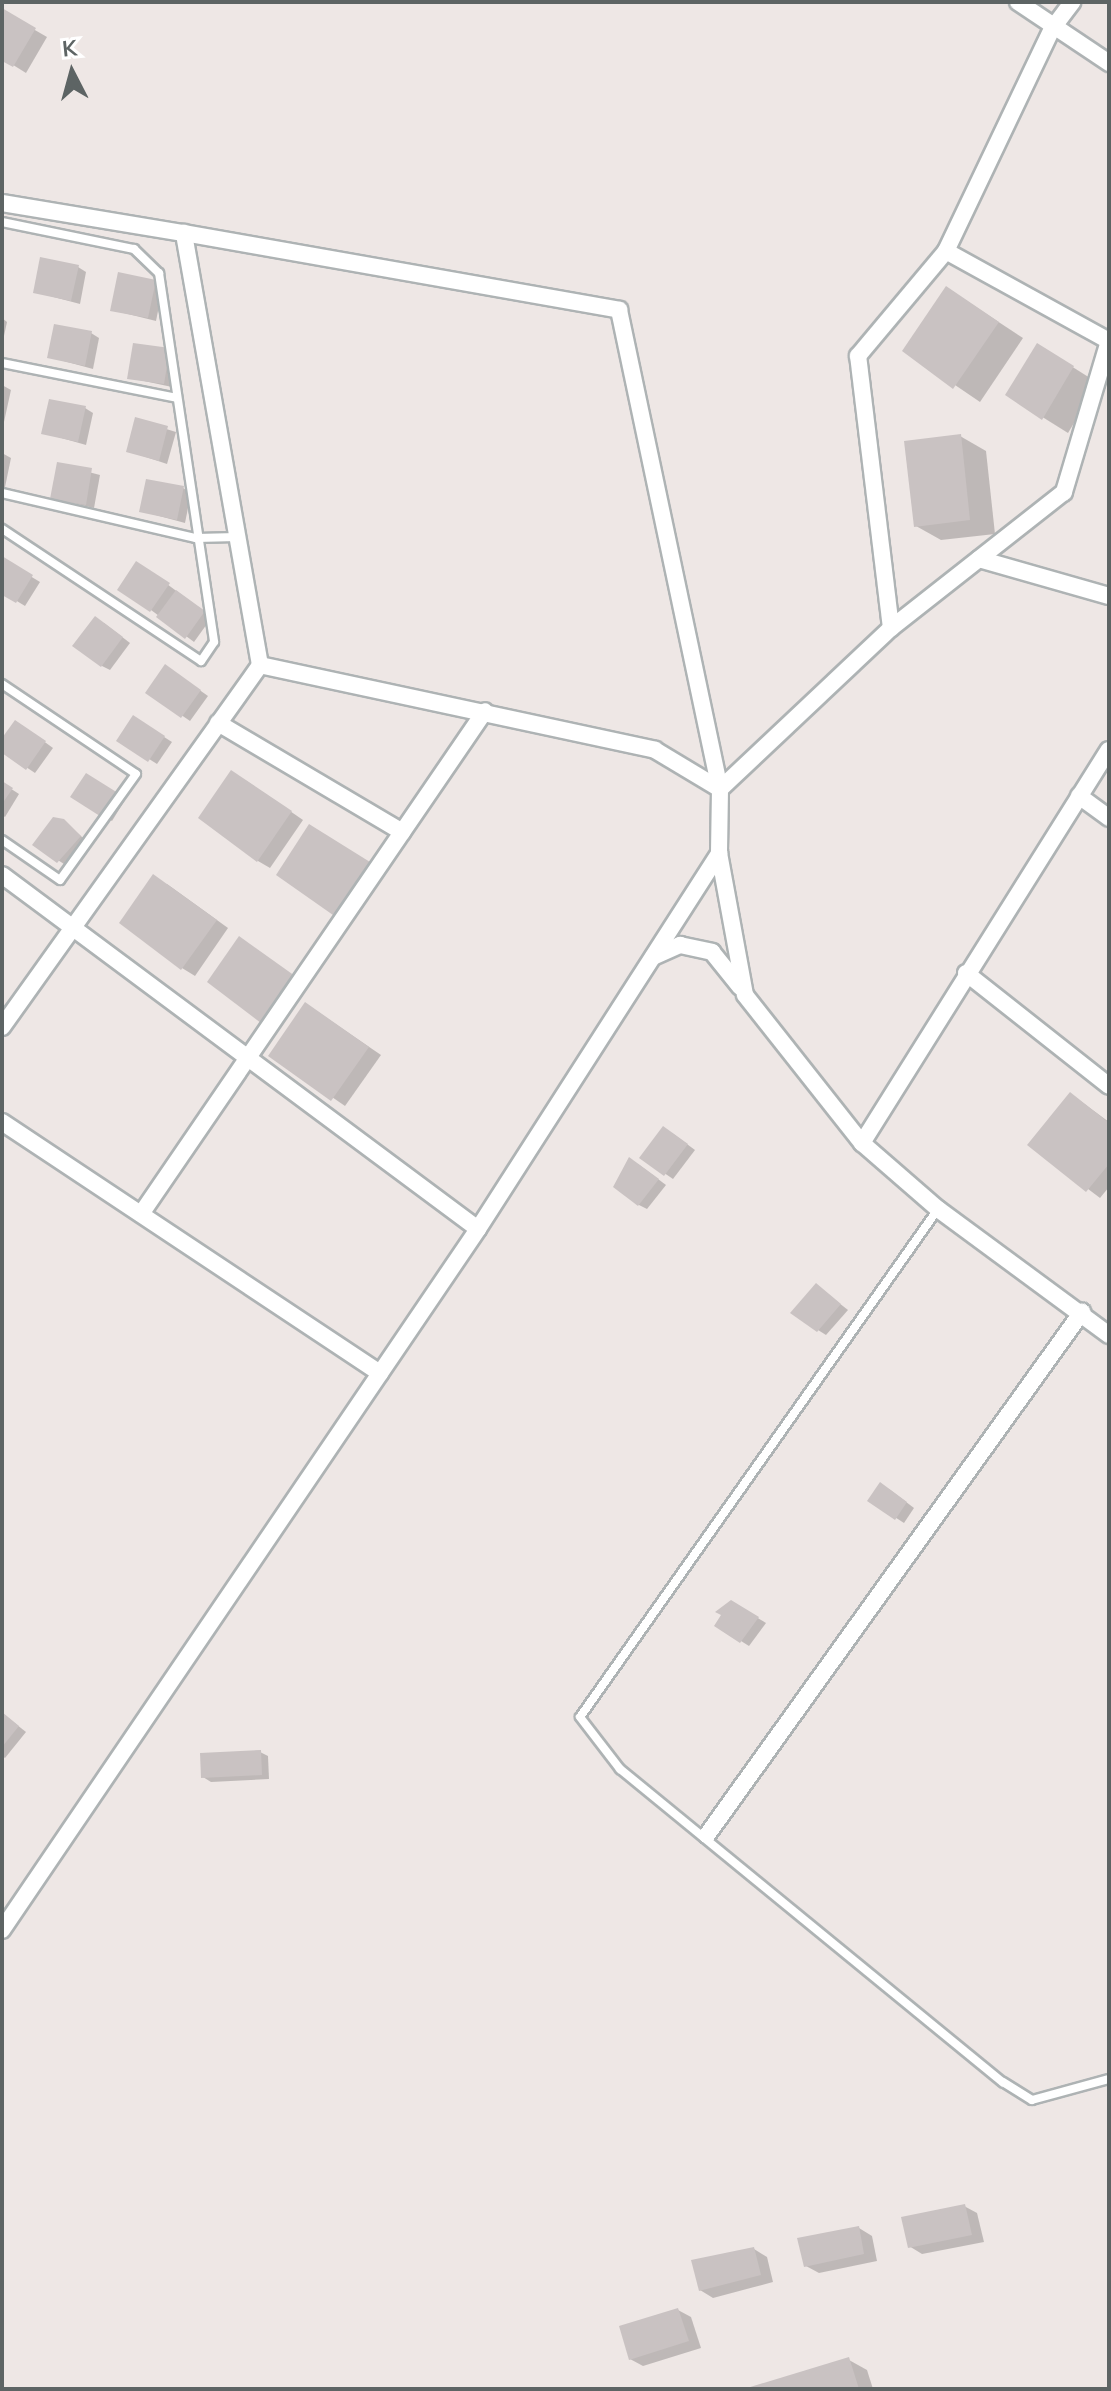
<!DOCTYPE html>
<style>
body{margin:0}
#map{position:relative;width:1111px;height:2391px;overflow:hidden;background:#eee7e5;font-family:Mulish,sans-serif}
div>[style]{position:absolute}
.shadow>*{inset:0;background:#0003}
.building>*{inset:0;background:#c9c2c2}
.roads{filter:drop-shadow(2px 0 #aeb3b4) drop-shadow(-2px 0 #aeb3b4) drop-shadow(0 2px #aeb3b4) drop-shadow(0 -2px #aeb3b4)}
.lane>*{height:8px;margin:-4px;padding:0 4px;transform-origin:4px;border-radius:4px;background:#fff}
.street>*{height:16px;margin:-8px;padding:0 8px;transform-origin:8px;border-radius:8px;background:#fff}
span{translate:-50% -50%;white-space:nowrap;text-align:center;line-height:1.15;-webkit-text-stroke:7px #fff;paint-order:stroke}
.frame{position:absolute;inset:0;border:4px solid #5d6464;pointer-events:none}
.north{position:absolute;left:32px;top:32px;width:80px;height:80px;-webkit-text-stroke:6px #fff;paint-order:stroke;rotate:354deg;font-size:22px;font-weight:700;line-height:32px;text-align:center;color:#5d6464}
.north::after{content:'';display:block;margin:auto;width:28px;height:36px;background:#5d6464;clip-path:polygon(50% 0,100% 100%,50% 72%,0 100%)}
</style>
<div id="map">
<div class="shadow">
<div style="clip-path:polygon(2px 11px,47px 37px,26px 73px,2px 58px)"></div>
<div style="clip-path:polygon(78px 267px,86px 272px,80px 304px,35px 292px)"></div>
<div style="clip-path:polygon(155px 282px,163px 286px,156px 321px,112px 310px)"></div>
<div style="clip-path:polygon(947px 288px,1023px 338px,980px 402px,905px 351px)"></div>
<div style="clip-path:polygon(2px 318px,7px 322px,2px 345px)"></div>
<div style="clip-path:polygon(91px 333px,99px 338px,93px 369px,49px 357px)"></div>
<div style="clip-path:polygon(169px 350px,177px 355px,172px 387px,130px 378px)"></div>
<div style="clip-path:polygon(1063px 361px,1098px 383px,1068px 433px,1007px 395px)"></div>
<div style="clip-path:polygon(2px 385px,11px 390px,2px 431px)"></div>
<div style="clip-path:polygon(85px 408px,93px 413px,86px 445px,44px 433px)"></div>
<div style="clip-path:polygon(137px 420px,176px 432px,167px 464px,128px 451px)"></div>
<div style="clip-path:polygon(960px 436px,986px 451px,995px 534px,941px 540px,916px 526px)"></div>
<div style="clip-path:polygon(2px 453px,11px 458px,4px 492px,2px 492px)"></div>
<div style="clip-path:polygon(58px 464px,100px 475px,94px 508px,52px 498px)"></div>
<div style="clip-path:polygon(183px 488px,191px 493px,185px 523px,141px 511px)"></div>
<div style="clip-path:polygon(2px 559px,40px 582px,25px 606px,2px 592px)"></div>
<div style="clip-path:polygon(145px 568px,212px 617px,194px 642px,151px 610px)"></div>
<div style="clip-path:polygon(104px 623px,130px 643px,110px 670px,102px 666px)"></div>
<div style="clip-path:polygon(174px 672px,208px 696px,190px 721px,148px 692px)"></div>
<div style="clip-path:polygon(134px 718px,172px 742px,157px 764px,119px 740px)"></div>
<div style="clip-path:polygon(24px 727px,53px 748px,35px 773px,2px 751px,2px 741px)"></div>
<div style="clip-path:polygon(87px 775px,125px 800px,112px 821px,73px 797px)"></div>
<div style="clip-path:polygon(245px 780px,303px 820px,270px 868px,258px 861px)"></div>
<div style="clip-path:polygon(2px 783px,19px 794px,5px 817px,2px 815px)"></div>
<div style="clip-path:polygon(63px 821px,88px 842px,67px 866px,35px 845px)"></div>
<div style="clip-path:polygon(310px 826px,381px 870px,347px 920px,334px 913px)"></div>
<div style="clip-path:polygon(167px 884px,228px 928px,195px 976px,182px 968px)"></div>
<div style="clip-path:polygon(318px 1012px,381px 1055px,345px 1106px,271px 1055px)"></div>
<div style="clip-path:polygon(1071px 1094px,1109px 1122px,1109px 1187px,1100px 1198px,1030px 1145px)"></div>
<div style="clip-path:polygon(672px 1133px,695px 1150px,673px 1179px,642px 1158px)"></div>
<div style="clip-path:polygon(638px 1164px,666px 1185px,647px 1209px,639px 1205px)"></div>
<div style="clip-path:polygon(816px 1285px,848px 1310px,826px 1335px,818px 1330px)"></div>
<div style="clip-path:polygon(889px 1489px,914px 1508px,904px 1523px,870px 1501px)"></div>
<div style="clip-path:polygon(731px 1602px,766px 1623px,749px 1646px,741px 1641px)"></div>
<div style="clip-path:polygon(2px 1713px,26px 1732px,5px 1758px,2px 1756px)"></div>
<div style="clip-path:polygon(260px 1752px,268px 1756px,269px 1779px,211px 1782px,203px 1777px)"></div>
<div style="clip-path:polygon(964px 2206px,977px 2213px,984px 2242px,922px 2254px,909px 2246px)"></div>
<div style="clip-path:polygon(859px 2228px,872px 2236px,877px 2261px,819px 2273px,806px 2266px)"></div>
<div style="clip-path:polygon(754px 2249px,767px 2257px,773px 2282px,713px 2298px,700px 2290px)"></div>
<div style="clip-path:polygon(678px 2310px,691px 2317px,701px 2348px,643px 2366px,630px 2359px)"></div>
<div style="clip-path:polygon(849px 2360px,867px 2370px,873px 2389px,751px 2389px)"></div>
</div>
<div class="building">
<div style="clip-path:polygon(2px 8px,36px 28px,13px 67px,2px 61px)"></div>
<div style="clip-path:polygon(40px 257px,79px 265px,71px 301px,33px 293px)"></div>
<div style="clip-path:polygon(118px 272px,156px 280px,148px 318px,110px 311px)"></div>
<div style="clip-path:polygon(946px 286px,999px 322px,953px 389px,902px 351px)"></div>
<div style="clip-path:polygon(54px 324px,92px 331px,85px 366px,47px 358px)"></div>
<div style="clip-path:polygon(133px 343px,170px 348px,164px 384px,127px 379px)"></div>
<div style="clip-path:polygon(1037px 343px,1074px 366px,1042px 420px,1005px 395px)"></div>
<div style="clip-path:polygon(49px 399px,86px 406px,78px 442px,41px 434px)"></div>
<div style="clip-path:polygon(135px 417px,168px 426px,159px 461px,126px 452px)"></div>
<div style="clip-path:polygon(961px 434px,970px 520px,914px 527px,904px 441px)"></div>
<div style="clip-path:polygon(57px 462px,92px 468px,86px 505px,50px 499px)"></div>
<div style="clip-path:polygon(146px 479px,184px 486px,177px 520px,139px 512px)"></div>
<div style="clip-path:polygon(2px 556px,33px 575px,16px 603px,2px 595px)"></div>
<div style="clip-path:polygon(136px 561px,170px 583px,150px 612px,117px 590px)"></div>
<div style="clip-path:polygon(176px 590px,205px 611px,185px 639px,156px 617px)"></div>
<div style="clip-path:polygon(95px 616px,123px 637px,101px 667px,72px 646px)"></div>
<div style="clip-path:polygon(165px 664px,201px 690px,181px 718px,145px 693px)"></div>
<div style="clip-path:polygon(133px 715px,165px 736px,148px 762px,116px 741px)"></div>
<div style="clip-path:polygon(15px 720px,46px 741px,26px 770px,2px 753px,2px 738px)"></div>
<div style="clip-path:polygon(231px 770px,292px 811px,257px 862px,198px 818px)"></div>
<div style="clip-path:polygon(86px 773px,118px 793px,103px 818px,70px 797px)"></div>
<div style="clip-path:polygon(2px 781px,13px 788px,2px 804px)"></div>
<div style="clip-path:polygon(53px 817px,64px 819px,81px 836px,57px 863px,32px 845px)"></div>
<div style="clip-path:polygon(309px 824px,370px 862px,333px 915px,276px 875px)"></div>
<div style="clip-path:polygon(153px 874px,217px 920px,181px 970px,119px 923px)"></div>
<div style="clip-path:polygon(239px 936px,295px 976px,261px 1023px,207px 982px)"></div>
<div style="clip-path:polygon(305px 1002px,369px 1047px,331px 1101px,268px 1056px)"></div>
<div style="clip-path:polygon(1070px 1092px,1109px 1123px,1109px 1164px,1086px 1192px,1027px 1145px)"></div>
<div style="clip-path:polygon(663px 1126px,688px 1144px,664px 1176px,639px 1158px)"></div>
<div style="clip-path:polygon(629px 1157px,659px 1179px,638px 1206px,613px 1187px)"></div>
<div style="clip-path:polygon(816px 1283px,841px 1304px,817px 1332px,790px 1313px)"></div>
<div style="clip-path:polygon(880px 1482px,907px 1502px,895px 1520px,867px 1501px)"></div>
<div style="clip-path:polygon(731px 1600px,759px 1617px,740px 1643px,714px 1626px,721px 1615px,715px 1612px)"></div>
<div style="clip-path:polygon(2px 1712px,19px 1726px,2px 1747px)"></div>
<div style="clip-path:polygon(261px 1750px,262px 1775px,201px 1778px,200px 1753px)"></div>
<div style="clip-path:polygon(965px 2204px,972px 2235px,908px 2248px,901px 2217px)"></div>
<div style="clip-path:polygon(859px 2226px,864px 2254px,804px 2267px,797px 2238px)"></div>
<div style="clip-path:polygon(754px 2247px,761px 2275px,699px 2291px,691px 2260px)"></div>
<div style="clip-path:polygon(678px 2308px,689px 2341px,629px 2360px,619px 2326px)"></div>
<div style="clip-path:polygon(849px 2357px,859px 2389px,747px 2389px,747px 2388px)"></div>
</div>
<div class="roads">
<div class="lane">
<div style="left:2px;top:222px;width:135px;rotate:11.6deg"></div>
<div style="left:134px;top:249px;width:35px;rotate:44deg"></div>
<div style="left:159px;top:273px;width:373px;rotate:81.5deg"></div>
<div style="left:214px;top:642px;width:23px;rotate:124deg"></div>
<div style="left:201px;top:661px;width:239px;rotate:-146.4deg"></div>
<div style="left:2px;top:363px;width:178px;rotate:11.3deg"></div>
<div style="left:2px;top:493px;width:199px;rotate:13.1deg"></div>
<div style="left:196px;top:538px;width:41px;rotate:-1.4deg"></div>
<div style="left:2px;top:684px;width:161px;rotate:33.9deg"></div>
<div style="left:136px;top:774px;width:130px;rotate:125.6deg"></div>
<div style="left:60px;top:880px;width:70px;rotate:-145.4deg"></div>
<div style="left:938px;top:1209px;width:621px;rotate:125.17deg"></div>
<div style="left:580px;top:1717px;width:66px;rotate:52.4deg"></div>
<div style="left:620px;top:1769px;width:495px;rotate:39.3deg"></div>
<div style="left:1003px;top:2082px;width:34px;rotate:32deg"></div>
<div style="left:1032px;top:2100px;width:80px;rotate:-15.3deg"></div>
</div>
<div class="street">
<div style="left:1018px;top:2px;width:110px;rotate:33.8deg"></div>
<div style="left:2px;top:203px;width:184px;rotate:9.4deg"></div>
<div style="left:946px;top:251px;width:186px;rotate:28.9deg"></div>
<div style="left:1109px;top:341px;width:158px;rotate:106.6deg"></div>
<div style="left:1064px;top:492px;width:220px;rotate:141.8deg"></div>
<div style="left:891px;top:628px;width:235px;rotate:136.7deg"></div>
<div style="left:720px;top:789px;width:64px;rotate:90.9deg"></div>
<div style="left:719px;top:853px;width:144px;rotate:79.6deg"></div>
<div style="left:745px;top:995px;width:189px;rotate:51.7deg"></div>
<div style="left:862px;top:1143px;width:101px;rotate:41deg"></div>
<div style="left:938px;top:1209px;width:212px;rotate:36.4deg"></div>
<div style="left:979px;top:559px;width:135px;rotate:15.9deg"></div>
<div style="left:891px;top:628px;width:274px;rotate:-96.9deg"></div>
<div style="left:858px;top:356px;width:137px;rotate:-50deg"></div>
<div style="left:946px;top:251px;width:246px;rotate:-64.5deg"></div>
<div style="left:1052px;top:29px;width:34px;rotate:-53deg"></div>
<div style="left:260px;top:665px;width:404px;rotate:12.1deg"></div>
<div style="left:655px;top:750px;width:76px;rotate:31deg"></div>
<div style="left:218px;top:723px;width:214px;rotate:30.6deg"></div>
<div style="left:1079px;top:796px;width:37px;rotate:36deg"></div>
<div style="left:2px;top:875px;width:593px;rotate:36.64deg"></div>
<div style="left:653px;top:957px;width:30px;rotate:-24deg"></div>
<div style="left:680px;top:945px;width:33px;rotate:12deg"></div>
<div style="left:712px;top:952px;width:45px;rotate:51.3deg"></div>
<div style="left:966px;top:973px;width:182px;rotate:38.3deg"></div>
<div style="left:2px;top:1027px;width:445px;rotate:-54.5deg"></div>
<div style="left:260px;top:665px;width:439px;rotate:-100deg"></div>
<div style="left:184px;top:233px;width:442px;rotate:10deg"></div>
<div style="left:619px;top:310px;width:490px;rotate:78.1deg"></div>
<div style="left:2px;top:1122px;width:454px;rotate:33.6deg"></div>
<div style="left:862px;top:1143px;width:464px;rotate:-57.9deg"></div>
<div style="left:141px;top:1214px;width:609px;rotate:-55.63deg"></div>
<div style="left:707px;top:1835px;width:644px;rotate:-54.36deg"></div>
<div style="left:2px;top:1930px;width:847px;rotate:-55.82deg"></div>
<div style="left:478px;top:1229px;width:447px;rotate:-57.3deg"></div>
</div>
</div>
<div class="frame"></div>
<div class="north">K</div>
</div>
